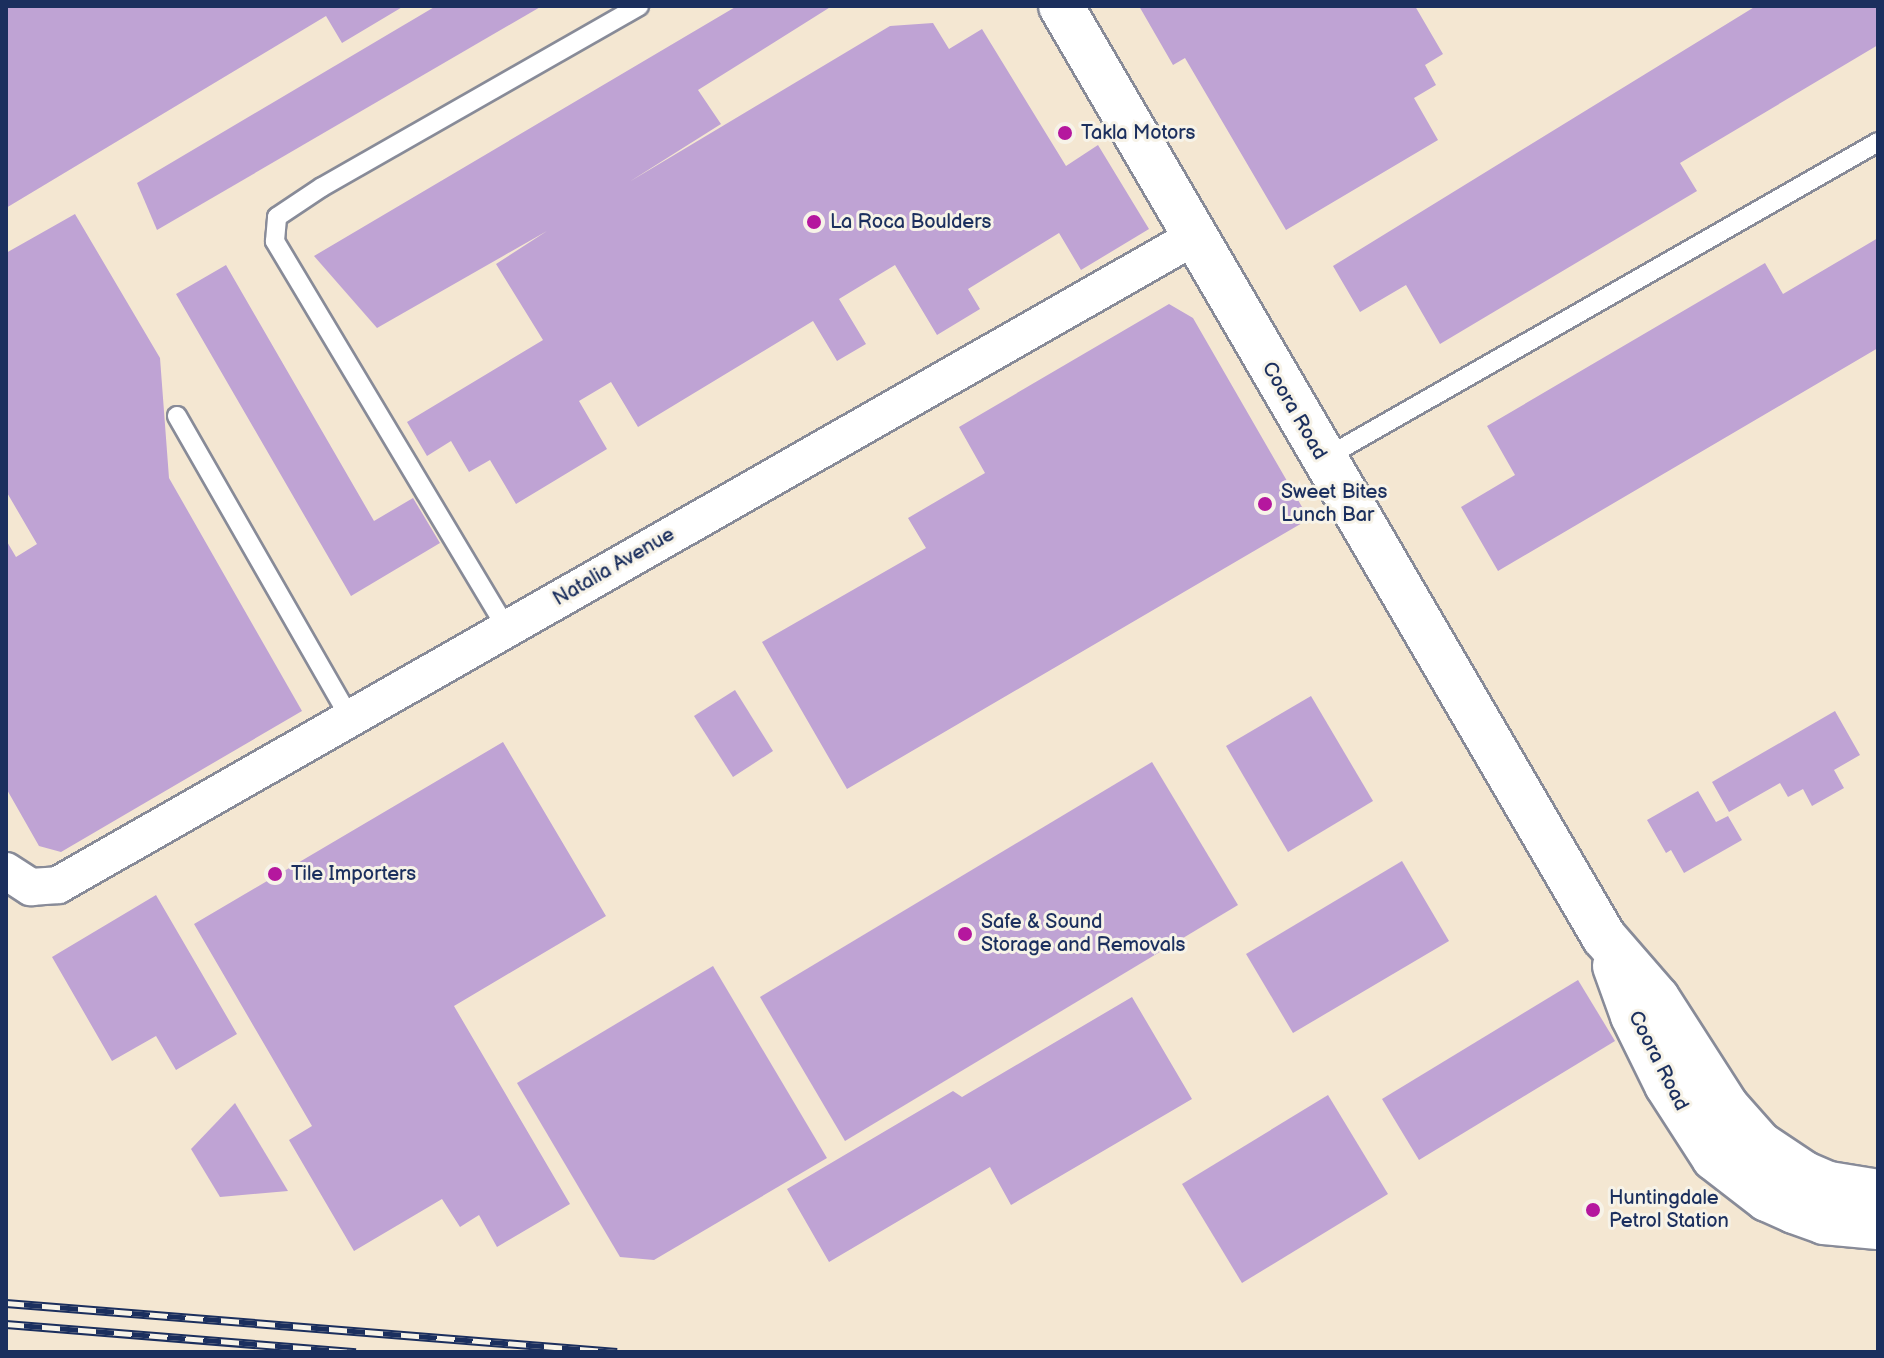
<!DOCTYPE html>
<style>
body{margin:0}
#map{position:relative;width:1884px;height:1358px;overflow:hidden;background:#f4e7d2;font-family:"Balsamiq Sans",sans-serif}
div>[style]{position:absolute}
.building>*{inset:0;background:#bfa3d4}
.roads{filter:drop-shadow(2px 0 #888b98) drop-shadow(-2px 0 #888b98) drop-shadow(0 2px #888b98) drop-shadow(0 -2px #888b98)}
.service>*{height:18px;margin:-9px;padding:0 9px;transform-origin:9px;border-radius:9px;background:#fff}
.minor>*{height:36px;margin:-18px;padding:0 18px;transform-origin:18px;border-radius:18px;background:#fff}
.tertiary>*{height:44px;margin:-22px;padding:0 22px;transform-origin:22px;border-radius:22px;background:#fff}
.rail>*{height:9px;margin-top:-4.5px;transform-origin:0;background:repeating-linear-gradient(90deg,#f7f3e8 0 18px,#1b2f5e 0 36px);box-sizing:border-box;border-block:2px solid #1b2f5e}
.dots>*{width:22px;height:22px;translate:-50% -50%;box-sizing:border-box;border:4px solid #f7f3e8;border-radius:50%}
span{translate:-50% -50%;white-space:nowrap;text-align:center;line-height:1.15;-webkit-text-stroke:6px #f7f3e8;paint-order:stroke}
.poi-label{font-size:20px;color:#1b2f5e}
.left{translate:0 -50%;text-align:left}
.street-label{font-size:20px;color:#1b2f5e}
.frame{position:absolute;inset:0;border:8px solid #1b2f5e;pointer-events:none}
</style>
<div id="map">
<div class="building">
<div style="clip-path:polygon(6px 6px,404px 6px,342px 43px,326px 16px,6px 208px)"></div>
<div style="clip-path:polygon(436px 6px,542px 6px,157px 230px,137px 183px)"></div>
<div style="clip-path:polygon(737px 6px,832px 6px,698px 90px,721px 124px,629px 182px,890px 26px,933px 23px,949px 49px,982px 29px,1066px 166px,1098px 145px,1149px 229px,1081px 270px,1059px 233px,968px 289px,980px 309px,937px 335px,895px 265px,839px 299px,866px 344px,837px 361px,813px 321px,638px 427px,611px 382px,579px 401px,607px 449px,516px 504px,490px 460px,469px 472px,451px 441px,427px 456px,407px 422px,543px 340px,496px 264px,547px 231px,377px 328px,314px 256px)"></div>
<div style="clip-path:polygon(1139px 6px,1415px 6px,1443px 54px,1425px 65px,1436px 85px,1414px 98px,1438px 140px,1286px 230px,1185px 58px,1173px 65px)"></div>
<div style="clip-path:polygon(1756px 6px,1878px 6px,1878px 45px,1680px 163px,1697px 191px,1440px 344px,1406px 285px,1360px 312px,1333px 266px)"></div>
<div style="clip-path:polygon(75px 214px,160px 358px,169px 478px,302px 711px,61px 852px,39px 846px,6px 788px,6px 540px,16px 557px,37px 544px,6px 491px,6px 253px)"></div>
<div style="clip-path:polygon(1878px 238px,1878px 348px,1498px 571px,1461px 507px,1515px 475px,1487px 426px,1765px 263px,1783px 294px)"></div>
<div style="clip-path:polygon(226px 265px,374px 521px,413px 498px,440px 543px,351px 596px,176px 294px)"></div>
<div style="clip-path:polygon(1169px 304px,1193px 318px,1309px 519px,847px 789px,762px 642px,926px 548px,908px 518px,985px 473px,959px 427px)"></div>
<div style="clip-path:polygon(735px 690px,773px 751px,733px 777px,694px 716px)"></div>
<div style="clip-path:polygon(1311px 696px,1373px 801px,1288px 852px,1226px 746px)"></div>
<div style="clip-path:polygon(1835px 711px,1860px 755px,1834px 770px,1844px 788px,1812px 806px,1803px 789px,1788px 797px,1780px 783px,1729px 812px,1712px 782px)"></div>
<div style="clip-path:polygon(503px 742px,606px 916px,454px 1006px,570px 1204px,497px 1247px,479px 1215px,460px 1227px,442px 1199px,354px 1251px,289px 1140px,312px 1126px,194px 924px)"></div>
<div style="clip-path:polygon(1152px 762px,1238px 905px,845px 1141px,760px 997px)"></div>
<div style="clip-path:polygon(1698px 791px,1716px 822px,1728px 816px,1742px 840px,1684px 873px,1671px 850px,1666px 853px,1647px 820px)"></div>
<div style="clip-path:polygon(1402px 861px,1449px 941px,1293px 1033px,1246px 954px)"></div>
<div style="clip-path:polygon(156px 895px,237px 1034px,176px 1070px,156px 1036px,112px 1061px,52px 957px)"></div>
<div style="clip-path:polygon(713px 966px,827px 1158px,654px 1260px,620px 1257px,517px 1083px)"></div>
<div style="clip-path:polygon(1578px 980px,1615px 1041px,1419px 1160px,1382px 1099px)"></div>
<div style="clip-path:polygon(1132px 997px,1192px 1099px,1011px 1205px,990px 1167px,829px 1262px,787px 1189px,953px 1091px,962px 1097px)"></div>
<div style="clip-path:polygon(1328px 1095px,1388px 1194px,1242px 1283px,1182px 1184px)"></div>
<div style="clip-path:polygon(235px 1103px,288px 1191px,220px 1197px,191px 1149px)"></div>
</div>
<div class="roads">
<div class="service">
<div style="left:177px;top:416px;width:348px;rotate:60.2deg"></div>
<div style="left:1325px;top:458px;width:637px;rotate:-29.74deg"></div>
<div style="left:507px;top:629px;width:452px;rotate:-120.9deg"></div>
<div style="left:275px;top:241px;width:24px;rotate:-85deg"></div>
<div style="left:277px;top:217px;width:54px;rotate:-33.7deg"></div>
<div style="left:322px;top:187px;width:365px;rotate:-29.7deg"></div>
</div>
<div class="minor">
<div style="left:6px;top:871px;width:30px;rotate:33deg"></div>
<div style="left:31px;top:887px;width:27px;rotate:-4deg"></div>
<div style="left:58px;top:885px;width:1308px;rotate:-29.7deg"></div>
</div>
<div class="tertiary">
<div style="left:1061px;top:6px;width:1078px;rotate:59.75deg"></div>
<div style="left:1604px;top:937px;width:81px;rotate:49deg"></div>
<div style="left:1657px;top:998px;width:130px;rotate:57.3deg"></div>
<div style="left:1727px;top:1107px;width:50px;rotate:48.3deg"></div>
<div style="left:1760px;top:1144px;width:54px;rotate:33.7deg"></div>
<div style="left:1805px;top:1174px;width:26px;rotate:23deg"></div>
<div style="left:1829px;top:1184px;width:50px;rotate:9.3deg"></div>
<div style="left:1615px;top:966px;width:53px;rotate:70.2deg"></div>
<div style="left:1633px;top:1016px;width:77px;rotate:63.8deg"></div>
<div style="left:1667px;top:1085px;width:87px;rotate:57.2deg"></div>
<div style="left:1714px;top:1158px;width:67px;rotate:37.7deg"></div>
<div style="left:1767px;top:1199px;width:30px;rotate:24deg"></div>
<div style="left:1794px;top:1211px;width:32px;rotate:20deg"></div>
<div style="left:1824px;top:1222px;width:54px;rotate:5.3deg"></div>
</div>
</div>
<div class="rail">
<div style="left:6px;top:1303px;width:613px;rotate:4.59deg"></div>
<div style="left:6px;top:1324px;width:351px;rotate:4.6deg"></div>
</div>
<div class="dots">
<div style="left:1065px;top:133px;background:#b5179e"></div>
<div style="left:814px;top:222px;background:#b5179e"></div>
<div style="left:1265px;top:504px;background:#b5179e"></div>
<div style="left:275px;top:874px;background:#b5179e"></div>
<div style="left:965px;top:934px;background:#b5179e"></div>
<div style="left:1593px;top:1210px;background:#b5179e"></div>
</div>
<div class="poi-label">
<span class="left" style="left:1081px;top:133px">Takla Motors</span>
<span class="left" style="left:830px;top:222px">La Roca Boulders</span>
<span class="left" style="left:1281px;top:504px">Sweet Bites<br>Lunch Bar</span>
<span class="left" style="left:291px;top:874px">Tile Importers</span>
<span class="left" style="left:981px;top:934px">Safe &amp; Sound<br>Storage and Removals</span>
<span class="left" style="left:1609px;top:1210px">Huntingdale<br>Petrol Station</span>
</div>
<div class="street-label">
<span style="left:1294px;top:411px;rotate:60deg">Coora Road</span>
<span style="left:614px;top:567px;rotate:-30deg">Natalia Avenue</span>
<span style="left:1658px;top:1061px;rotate:63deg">Coora Road</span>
</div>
<div class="frame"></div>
</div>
